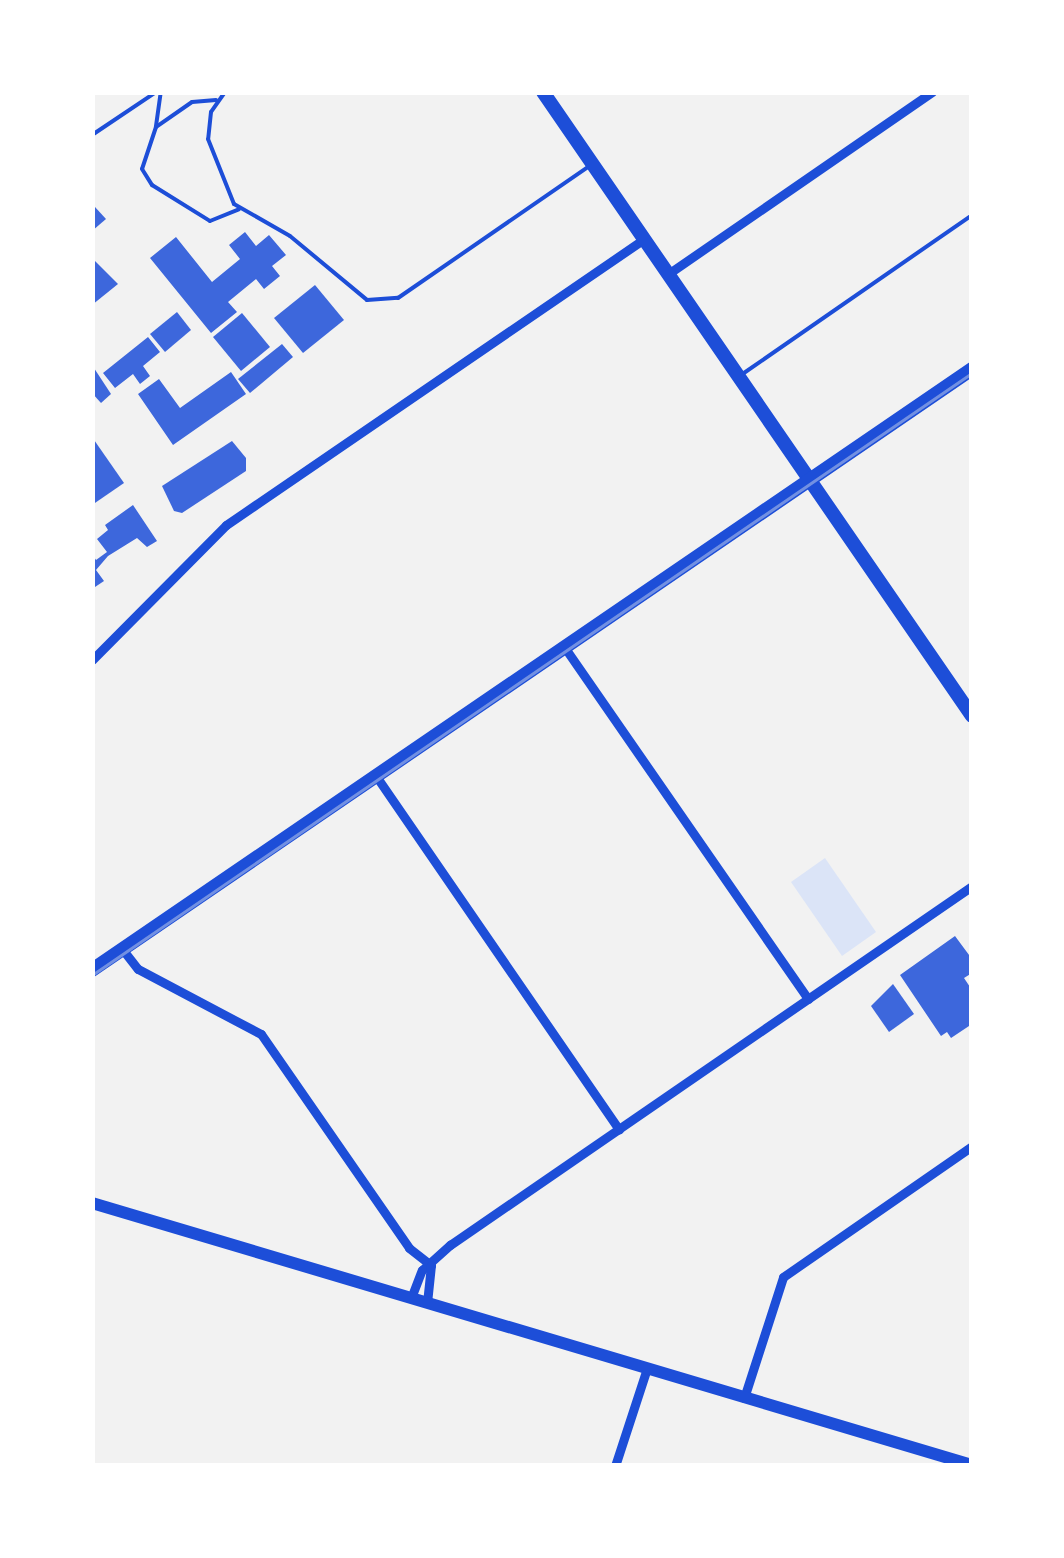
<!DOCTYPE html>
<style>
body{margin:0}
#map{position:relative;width:1064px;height:1558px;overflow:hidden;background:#f2f2f2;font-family:"Nunito Sans",sans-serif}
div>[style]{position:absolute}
.green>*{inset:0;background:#dbe4f7}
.building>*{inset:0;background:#3d67dc}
.service>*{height:4px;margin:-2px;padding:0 2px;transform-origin:2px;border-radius:2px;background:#1d4ed8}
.minor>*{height:9px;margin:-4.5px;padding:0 4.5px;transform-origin:4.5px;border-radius:4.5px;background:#1d4ed8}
.secondary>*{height:12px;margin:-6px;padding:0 6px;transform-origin:6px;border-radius:6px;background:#1d4ed8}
.primary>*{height:14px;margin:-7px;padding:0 7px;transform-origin:7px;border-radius:7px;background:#1d4ed8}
.tram>*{height:2.5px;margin:-1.25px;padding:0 1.25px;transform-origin:1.25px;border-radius:1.25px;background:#7290e2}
span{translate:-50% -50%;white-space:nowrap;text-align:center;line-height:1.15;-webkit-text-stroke:8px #fff;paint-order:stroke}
.frame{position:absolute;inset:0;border:95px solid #fff;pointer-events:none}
</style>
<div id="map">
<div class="green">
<div style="clip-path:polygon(825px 858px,876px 932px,842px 956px,791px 882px)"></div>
</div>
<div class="building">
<div style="clip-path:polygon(95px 207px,106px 219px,92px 231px,92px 209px)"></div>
<div style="clip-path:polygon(245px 232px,256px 246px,269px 235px,286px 255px,272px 266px,280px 276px,264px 289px,256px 279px,228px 302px,237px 312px,211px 333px,150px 258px,176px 237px,212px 282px,240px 259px,229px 245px)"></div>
<div style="clip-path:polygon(92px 258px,118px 284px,92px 305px)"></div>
<div style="clip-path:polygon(315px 285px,344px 320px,303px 353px,274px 318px)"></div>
<div style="clip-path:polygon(177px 312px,191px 330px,165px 352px,150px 334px)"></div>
<div style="clip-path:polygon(242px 313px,270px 347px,241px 371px,213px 337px)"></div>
<div style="clip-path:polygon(148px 337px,160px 352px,143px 366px,150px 376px,140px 384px,133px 374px,115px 388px,103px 373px)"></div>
<div style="clip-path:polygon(282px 344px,293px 357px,250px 393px,238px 379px)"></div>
<div style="clip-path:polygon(92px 365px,111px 394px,101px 403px,92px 393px)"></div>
<div style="clip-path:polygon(231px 372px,246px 394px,173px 445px,138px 394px,159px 379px,180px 408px)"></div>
<div style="clip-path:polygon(92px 437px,124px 483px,92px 505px)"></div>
<div style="clip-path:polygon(232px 441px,246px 458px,246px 471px,182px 513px,174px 511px,162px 486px)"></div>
<div style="clip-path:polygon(133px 505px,157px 541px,147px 547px,137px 538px,108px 556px,96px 570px,104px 581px,92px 589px,92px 554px,96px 560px,107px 552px,97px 539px,108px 530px,105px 525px)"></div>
<div style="clip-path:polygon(955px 936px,972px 959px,972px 973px,964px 978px,972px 990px,972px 1024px,951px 1038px,947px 1032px,941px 1036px,900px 975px)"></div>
<div style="clip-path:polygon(893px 984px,914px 1014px,889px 1032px,871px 1006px)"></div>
</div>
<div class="service">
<div style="left:225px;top:92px;width:24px;rotate:125deg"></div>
<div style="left:211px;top:112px;width:27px;rotate:96deg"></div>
<div style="left:208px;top:139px;width:70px;rotate:68.2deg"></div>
<div style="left:234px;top:204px;width:64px;rotate:29.7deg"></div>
<div style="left:290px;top:236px;width:100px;rotate:39.7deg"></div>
<div style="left:367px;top:300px;width:31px;rotate:-4deg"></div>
<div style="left:398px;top:298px;width:231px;rotate:-34.6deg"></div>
<div style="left:216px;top:100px;width:24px;rotate:175deg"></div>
<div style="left:192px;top:102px;width:44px;rotate:145.2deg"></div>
<div style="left:156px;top:127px;width:44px;rotate:108.4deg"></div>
<div style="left:142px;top:169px;width:19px;rotate:58deg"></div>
<div style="left:152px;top:185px;width:68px;rotate:31.8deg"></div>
<div style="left:210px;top:221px;width:31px;rotate:-22deg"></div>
<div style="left:156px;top:126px;width:34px;rotate:-82deg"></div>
<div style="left:92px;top:135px;width:77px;rotate:-33.9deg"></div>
<div style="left:741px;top:375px;width:281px;rotate:-34.7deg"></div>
</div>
<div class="minor">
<div style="left:668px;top:274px;width:321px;rotate:-34.6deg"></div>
<div style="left:565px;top:648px;width:427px;rotate:55.3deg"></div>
<div style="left:92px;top:660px;width:190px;rotate:-45.2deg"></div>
<div style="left:226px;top:525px;width:506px;rotate:-34.38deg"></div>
<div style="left:376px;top:776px;width:429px;rotate:55.5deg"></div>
<div style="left:123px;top:950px;width:24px;rotate:52deg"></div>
<div style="left:138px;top:969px;width:139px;rotate:27.9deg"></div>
<div style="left:261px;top:1034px;width:260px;rotate:55.3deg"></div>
<div style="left:409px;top:1248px;width:28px;rotate:38deg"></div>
<div style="left:411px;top:1298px;width:30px;rotate:-69deg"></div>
<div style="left:422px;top:1270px;width:38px;rotate:-42deg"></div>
<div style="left:450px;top:1245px;width:634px;rotate:-34.52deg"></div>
<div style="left:427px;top:1303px;width:38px;rotate:-84deg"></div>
<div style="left:744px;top:1398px;width:127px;rotate:-72.1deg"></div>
<div style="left:783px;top:1277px;width:230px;rotate:-34.7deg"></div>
<div style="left:615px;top:1466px;width:103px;rotate:-71.9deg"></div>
</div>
<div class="secondary">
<div style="left:92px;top:1203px;width:918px;rotate:16.58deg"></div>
</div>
<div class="primary">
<div style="left:543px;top:92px;width:757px;rotate:55.49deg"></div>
<div style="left:92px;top:970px;width:1066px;rotate:-34.33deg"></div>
</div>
<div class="tram">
<div style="left:92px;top:975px;width:1066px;rotate:-34.38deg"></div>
</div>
<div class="frame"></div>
</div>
